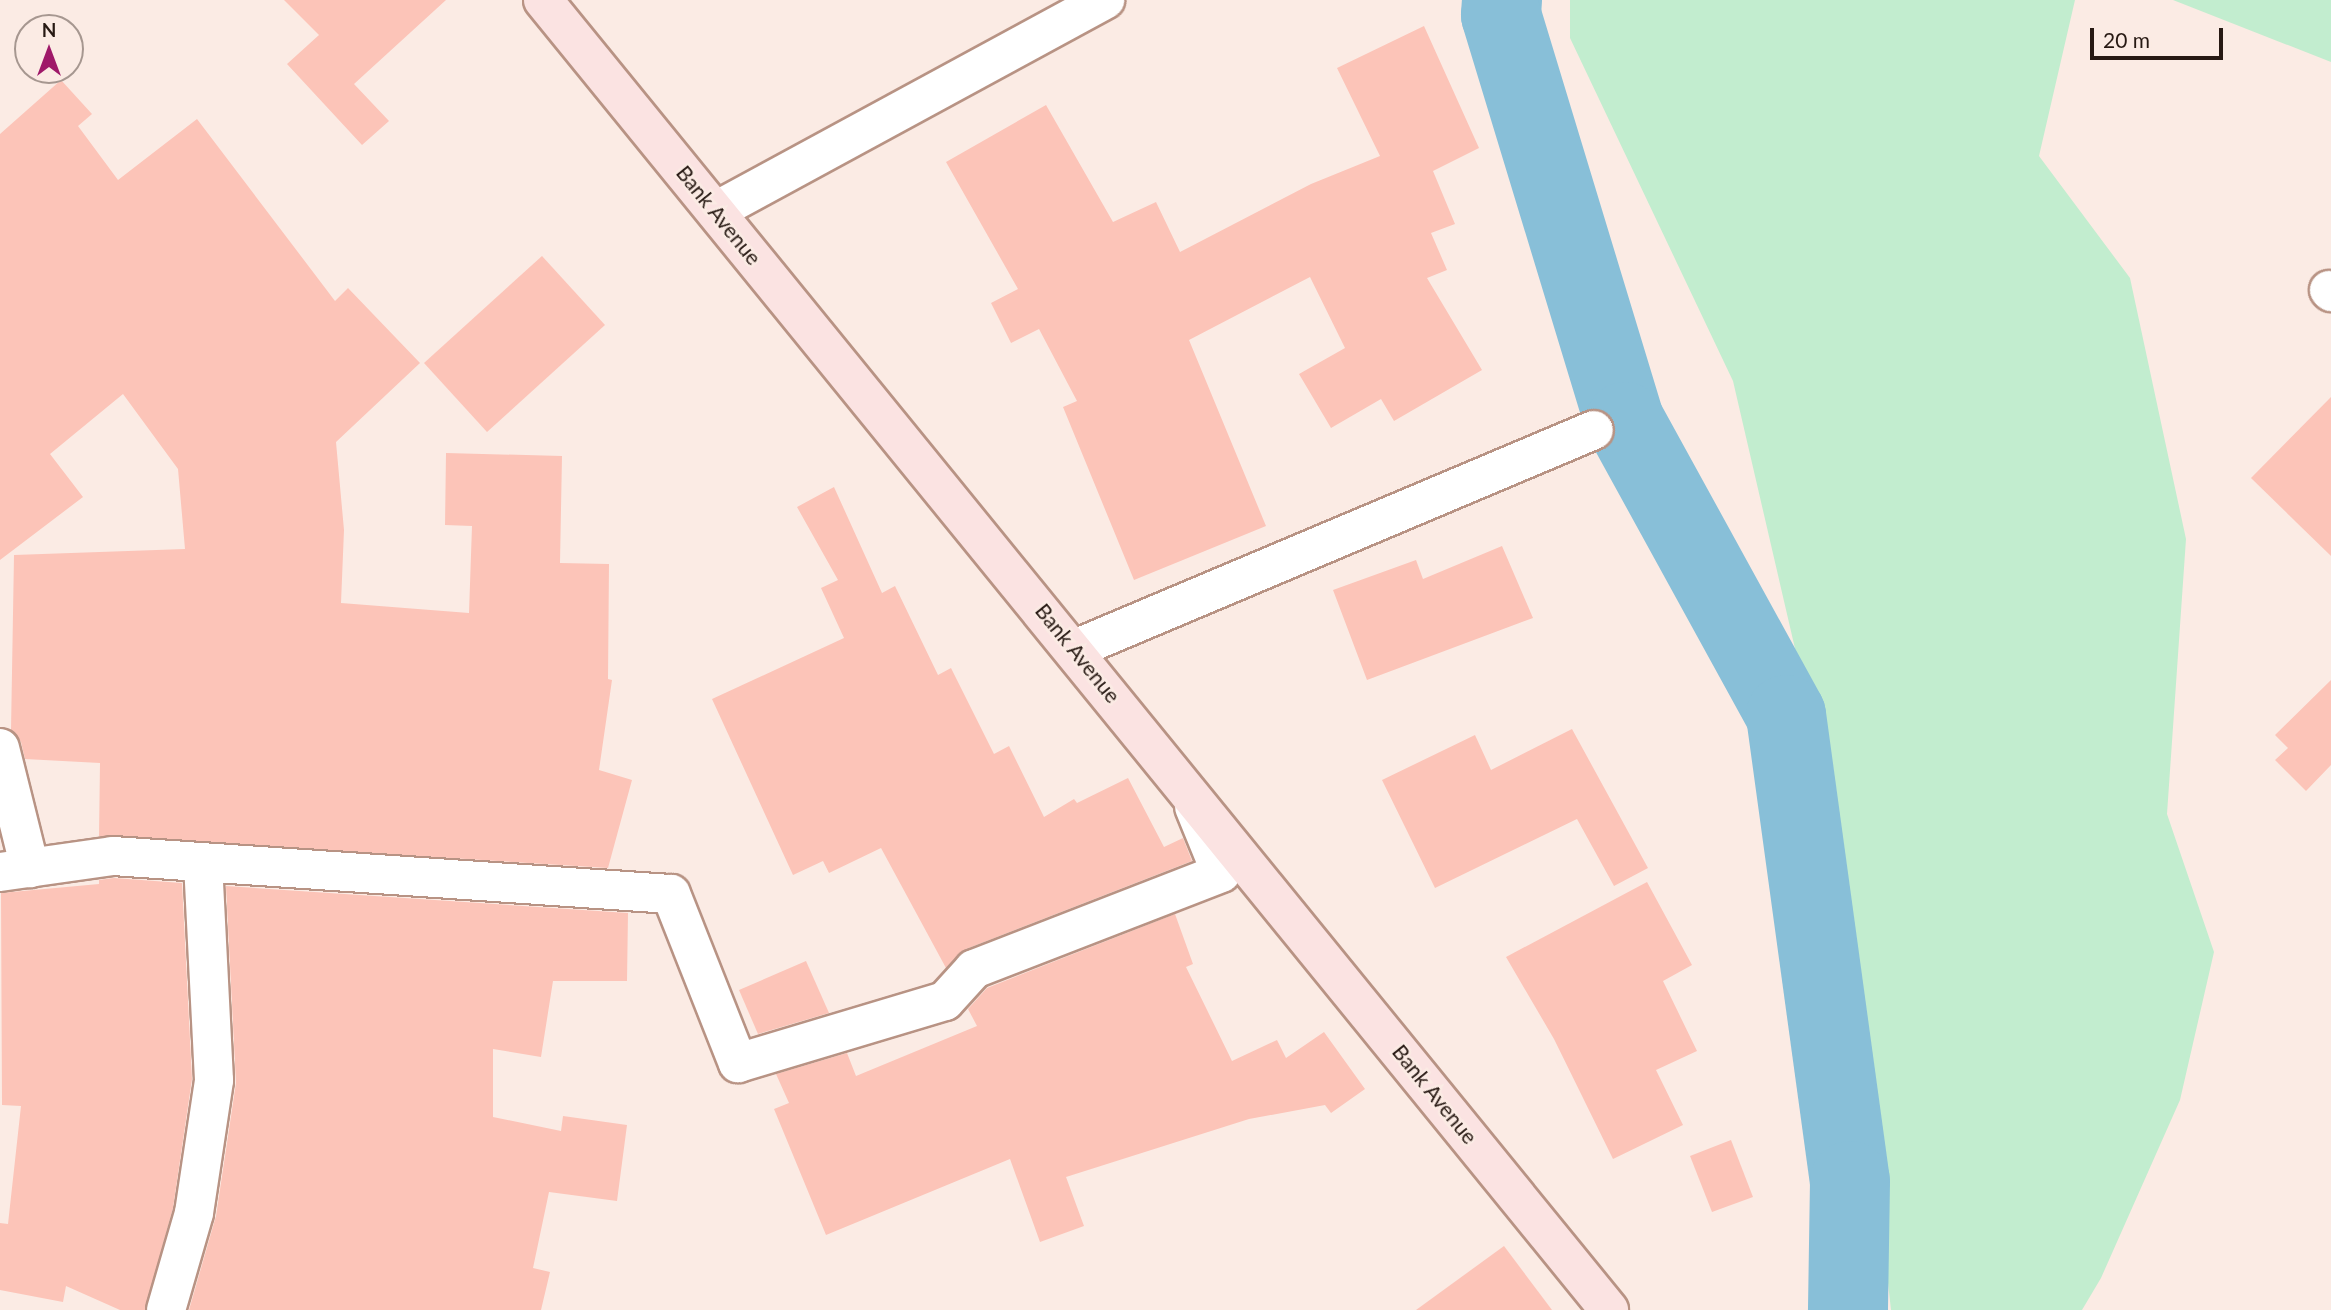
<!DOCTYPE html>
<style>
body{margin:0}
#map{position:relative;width:2331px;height:1310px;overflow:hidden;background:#fbebe4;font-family:Lato,sans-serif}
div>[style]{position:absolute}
.green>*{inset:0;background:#c2edcf}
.river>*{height:80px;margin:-40px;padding:0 40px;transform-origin:40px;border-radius:40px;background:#88bfd8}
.building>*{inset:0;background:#fcc4b8}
.roads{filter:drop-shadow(2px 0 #b89384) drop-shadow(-2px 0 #b89384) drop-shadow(0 2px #b89384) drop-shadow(0 -2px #b89384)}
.street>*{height:38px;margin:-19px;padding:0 19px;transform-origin:19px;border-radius:19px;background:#fff}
.secondary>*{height:38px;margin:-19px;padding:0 19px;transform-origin:19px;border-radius:19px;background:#fbe3e2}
span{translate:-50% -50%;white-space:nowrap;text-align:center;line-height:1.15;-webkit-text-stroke:5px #fbebe4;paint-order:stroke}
.street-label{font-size:21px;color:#271913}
.north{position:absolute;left:14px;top:14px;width:70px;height:70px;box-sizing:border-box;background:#fbebe4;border:2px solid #a69790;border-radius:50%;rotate:0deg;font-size:19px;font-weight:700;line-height:28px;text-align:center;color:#271913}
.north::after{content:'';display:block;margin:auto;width:24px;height:32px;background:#9f1969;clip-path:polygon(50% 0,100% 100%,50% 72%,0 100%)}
.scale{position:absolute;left:2090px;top:28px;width:133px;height:32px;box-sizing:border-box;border:4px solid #271913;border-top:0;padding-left:9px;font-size:21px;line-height:24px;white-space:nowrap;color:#271913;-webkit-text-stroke:5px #fbebe4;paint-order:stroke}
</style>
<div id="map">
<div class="green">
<div style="clip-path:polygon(1570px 0,2075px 0,2039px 156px,2130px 278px,2186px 539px,2167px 814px,2214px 952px,2180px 1100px,2101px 1278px,2082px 1310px,1891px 1310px,1838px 834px,1733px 381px,1570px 38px)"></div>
<div style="clip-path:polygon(2173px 0,2331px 0,2331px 62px)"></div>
</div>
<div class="river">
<div style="left:1502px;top:0;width:15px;rotate:94deg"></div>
<div style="left:1501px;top:15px;width:425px;rotate:73.1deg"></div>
<div style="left:1625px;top:422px;width:334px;rotate:61.2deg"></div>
<div style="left:1786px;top:715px;width:470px;rotate:82.2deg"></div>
<div style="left:1850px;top:1181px;width:129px;rotate:90.9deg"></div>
</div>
<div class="building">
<div style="clip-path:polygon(284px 0,446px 0,354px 84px,389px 121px,362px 145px,287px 64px,319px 35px)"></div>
<div style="clip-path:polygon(1424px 26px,1479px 148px,1433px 171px,1455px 224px,1431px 233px,1447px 270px,1427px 278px,1482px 370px,1394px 421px,1381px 399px,1331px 428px,1299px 374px,1345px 348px,1310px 277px,1189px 340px,1266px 526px,1134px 580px,1063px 407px,1077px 401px,1039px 329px,1011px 343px,991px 303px,1018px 289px,946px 162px,1046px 105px,1113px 222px,1156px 202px,1180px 252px,1311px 184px,1380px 156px,1337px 68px)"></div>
<div style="clip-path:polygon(61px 80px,92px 114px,78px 126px,118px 180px,197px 119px,335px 301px,348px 288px,420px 363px,336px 442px,344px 530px,341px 603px,469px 613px,472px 526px,445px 525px,446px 453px,562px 456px,560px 563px,609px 564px,608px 679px,612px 680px,599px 770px,632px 780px,608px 868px,99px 836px,100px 763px,25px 759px,21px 742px,11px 730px,14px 555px,185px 549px,178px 469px,123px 394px,50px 454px,83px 497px,0 560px,0 134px)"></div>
<div style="clip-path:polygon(542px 256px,605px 325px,487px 432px,424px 363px)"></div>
<div style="clip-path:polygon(2331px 397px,2331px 556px,2251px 478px)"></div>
<div style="clip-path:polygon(834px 487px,882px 593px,895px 586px,938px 675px,951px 668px,994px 754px,1009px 746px,1044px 817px,1074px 799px,1077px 803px,1128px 778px,1164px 847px,1183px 838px,1192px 861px,966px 949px,946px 968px,881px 848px,829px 873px,823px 861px,793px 875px,712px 699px,844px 638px,821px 588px,838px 580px,797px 507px)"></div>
<div style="clip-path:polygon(1502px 546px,1533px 618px,1367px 680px,1333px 590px,1416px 560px,1423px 579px)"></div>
<div style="clip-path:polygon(2331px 680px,2331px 765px,2306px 791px,2275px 760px,2288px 748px,2275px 735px)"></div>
<div style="clip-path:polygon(1572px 729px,1648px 868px,1614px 886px,1577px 819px,1435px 888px,1382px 780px,1475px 735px,1491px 770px)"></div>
<div style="clip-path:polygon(114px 878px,182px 883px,192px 1079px,173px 1208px,145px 1310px,120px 1310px,66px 1286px,63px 1302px,0 1290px,0 1223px,8px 1224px,21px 1106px,2px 1105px,1px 893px,99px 884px,99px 880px)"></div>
<div style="clip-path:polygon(1647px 882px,1692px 965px,1663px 981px,1697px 1051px,1656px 1070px,1683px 1125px,1613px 1159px,1554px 1039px,1506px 957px)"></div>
<div style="clip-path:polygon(226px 886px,628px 913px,627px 981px,553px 981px,541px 1057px,493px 1049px,493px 1117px,561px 1131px,563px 1116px,627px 1125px,617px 1201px,549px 1192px,533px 1268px,550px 1272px,541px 1310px,189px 1310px,216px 1216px,236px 1083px)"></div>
<div style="clip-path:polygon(1175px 914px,1193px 964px,1186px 967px,1232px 1061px,1277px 1040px,1286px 1058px,1324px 1032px,1365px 1089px,1331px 1113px,1325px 1105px,1249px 1119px,1066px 1177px,1084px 1226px,1040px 1242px,1010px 1159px,826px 1235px,774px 1109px,789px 1103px,776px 1074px,847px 1053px,856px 1076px,977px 1026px,968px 1009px,987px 988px)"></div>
<div style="clip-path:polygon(806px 961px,829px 1013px,758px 1034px,739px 990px)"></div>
<div style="clip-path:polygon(1731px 1140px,1753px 1197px,1712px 1212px,1690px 1156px)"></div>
<div style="clip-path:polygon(1504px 1246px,1552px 1310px,1416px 1310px)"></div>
</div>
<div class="roads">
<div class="street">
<div style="left:716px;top:211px;width:443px;rotate:-28.5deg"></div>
<div style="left:2329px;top:290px;width:3px;rotate:45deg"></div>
<div style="left:1075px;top:649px;width:563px;rotate:-22.88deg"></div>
<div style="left:0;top:748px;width:124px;rotate:76deg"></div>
<div style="left:0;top:872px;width:114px;rotate:-8.1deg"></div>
<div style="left:113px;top:856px;width:559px;rotate:3.9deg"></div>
<div style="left:671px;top:894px;width:182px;rotate:68.4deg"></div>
<div style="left:738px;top:1063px;width:216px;rotate:-16.7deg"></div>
<div style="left:945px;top:1001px;width:43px;rotate:-47.8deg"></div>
<div style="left:974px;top:969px;width:265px;rotate:-21.2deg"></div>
<div style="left:1221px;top:873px;width:71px;rotate:-112.2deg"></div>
<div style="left:166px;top:1310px;width:101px;rotate:-73.9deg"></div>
<div style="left:194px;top:1213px;width:134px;rotate:-81.4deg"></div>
<div style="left:214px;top:1080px;width:218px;rotate:-92.9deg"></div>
</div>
<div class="secondary">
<div style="left:543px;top:0;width:1689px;rotate:50.86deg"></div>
</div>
</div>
<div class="street-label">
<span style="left:719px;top:215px;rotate:51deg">Bank Avenue</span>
<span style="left:1078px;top:653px;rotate:51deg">Bank Avenue</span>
<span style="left:1435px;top:1094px;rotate:51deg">Bank Avenue</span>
</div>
<div class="north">N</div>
<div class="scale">20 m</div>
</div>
